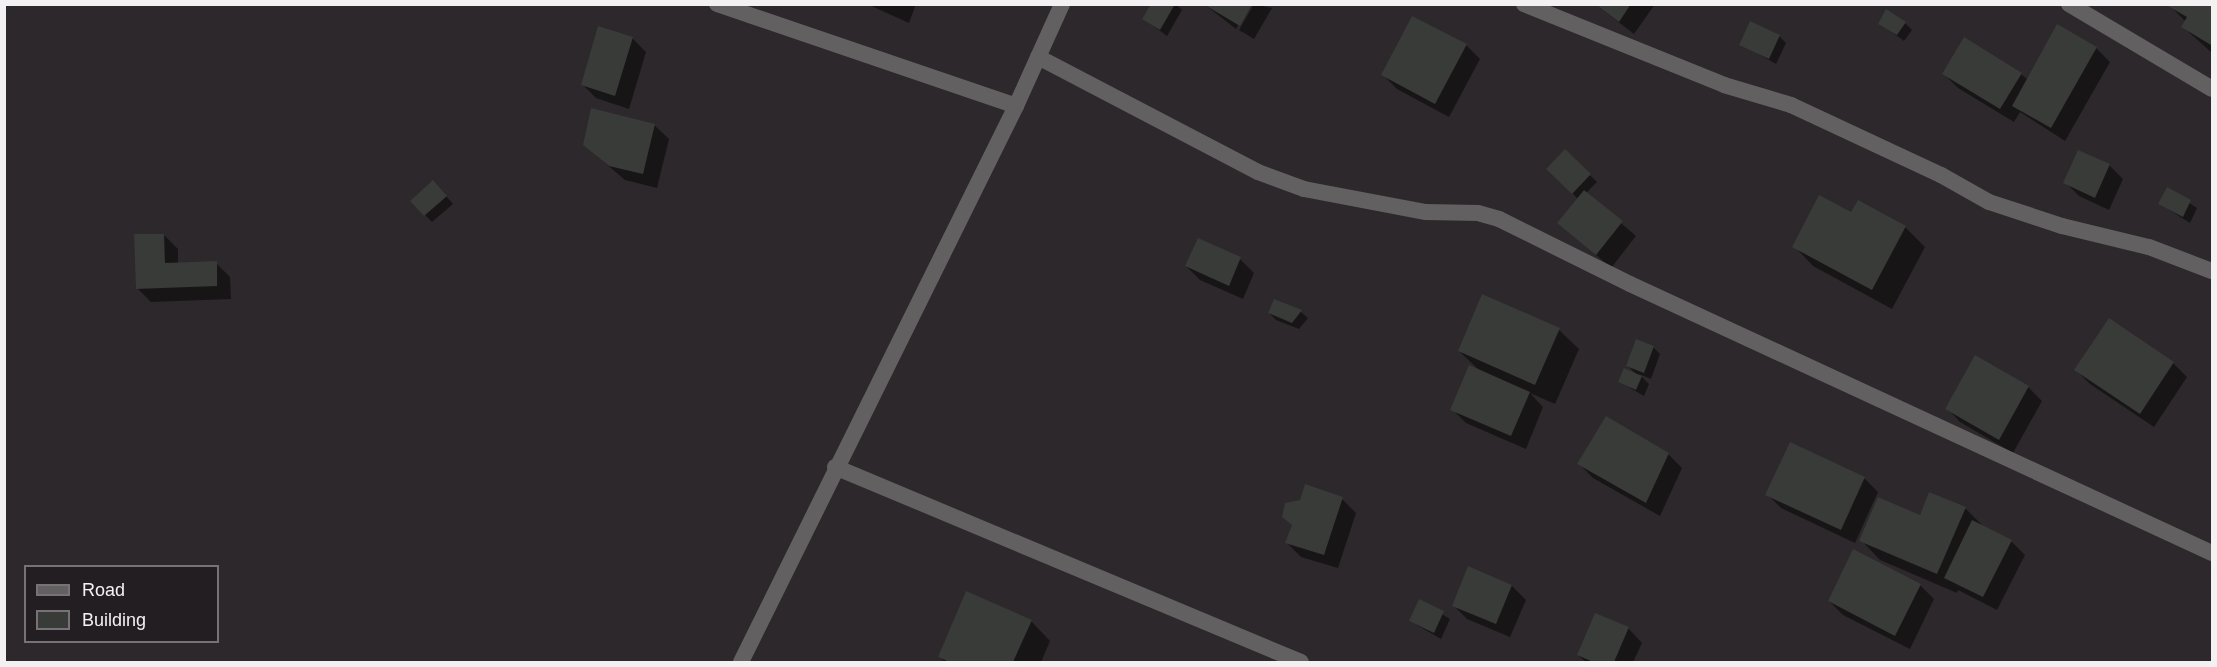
<!DOCTYPE html>
<style>
body{margin:0}
#map{position:relative;width:2217px;height:667px;overflow:hidden;background:#2d282b;font-family:Arial,sans-serif}
div>[style]{position:absolute}
.shadow>*{inset:0;background:#0007}
.building>*{inset:0;background:#383b37}
.minor>*{height:16px;margin:-8px;padding:0 8px;transform-origin:8px;border-radius:8px;background:#626061}
span{translate:-50% -50%;white-space:nowrap;text-align:center;line-height:1.15;-webkit-text-stroke:4.5px #231e21;paint-order:stroke}
.frame{position:absolute;inset:0;border:6px solid #f4f1f3;pointer-events:none}
.legend{position:absolute;left:24px;top:565px;width:195px;height:78px;box-sizing:border-box;background:#231e21;border:2px solid #777275;margin:0;padding:8px 10px;list-style:none;font-size:18px;color:#f4f1f3}
.legend li{display:flex;align-items:center;gap:12px;height:30px}
.legend b{width:30px;border:2px solid #777275}
</style>
<div id="map">
<div class="shadow">
<div style="clip-path:polygon(867px 4px,916px 4px,909px 23px)"></div>
<div style="clip-path:polygon(1153px 4px,1176px 4px,1182px 10px,1167px 36px,1144px 19px)"></div>
<div style="clip-path:polygon(1204px 4px,1251px 4px,1236px 29px)"></div>
<div style="clip-path:polygon(1254px 4px,1272px 8px,1254px 39px,1239px 30px)"></div>
<div style="clip-path:polygon(1595px 4px,1655px 4px,1634px 34px)"></div>
<div style="clip-path:polygon(2168px 4px,2212px 4px,2212px 53px,2183px 27px,2186px 22px)"></div>
<div style="clip-path:polygon(1880px 23px,1905px 23px,1912px 30px,1904px 41px)"></div>
<div style="clip-path:polygon(1779px 36px,1786px 43px,1776px 64px,1741px 44px)"></div>
<div style="clip-path:polygon(632px 38px,646px 52px,629px 109px,596px 98px,582px 84px)"></div>
<div style="clip-path:polygon(1466px 45px,1480px 59px,1449px 117px,1397px 89px,1383px 75px)"></div>
<div style="clip-path:polygon(2096px 48px,2110px 62px,2065px 141px,2020px 112px,2014px 122px,1958px 88px,1944px 74px,2021px 74px,2028px 80px)"></div>
<div style="clip-path:polygon(654px 125px,669px 139px,657px 188px,625px 180px,584px 145px)"></div>
<div style="clip-path:polygon(1565px 151px,1597px 182px,1586px 193px,1636px 236px,1611px 268px,1559px 222px,1578px 199px,1548px 169px)"></div>
<div style="clip-path:polygon(2109px 165px,2123px 179px,2109px 210px,2079px 196px,2065px 182px)"></div>
<div style="clip-path:polygon(440px 189px,453px 204px,432px 222px,425px 215px)"></div>
<div style="clip-path:polygon(2167px 189px,2197px 208px,2190px 223px,2160px 204px)"></div>
<div style="clip-path:polygon(1905px 227px,1925px 247px,1892px 309px,1813px 266px,1794px 246px)"></div>
<div style="clip-path:polygon(164px 235px,178px 249px,178px 264px,216px 263px,230px 277px,231px 299px,151px 302px,137px 288px)"></div>
<div style="clip-path:polygon(1240px 259px,1254px 273px,1243px 299px,1200px 280px,1186px 266px)"></div>
<div style="clip-path:polygon(1275px 301px,1301px 312px,1308px 318px,1299px 329px,1276px 320px,1269px 313px)"></div>
<div style="clip-path:polygon(1559px 330px,1579px 349px,1555px 404px,1530px 393px,1543px 407px,1526px 449px,1466px 423px,1452px 409px,1480px 371px,1459px 351px)"></div>
<div style="clip-path:polygon(1653px 347px,1660px 354px,1651px 379px,1639px 374px,1649px 384px,1644px 396px,1620px 382px,1637px 375px,1627px 365px)"></div>
<div style="clip-path:polygon(1975px 357px,2028px 387px,2042px 401px,2013px 453px,1960px 422px,1947px 408px)"></div>
<div style="clip-path:polygon(2173px 363px,2187px 377px,2154px 427px,2090px 384px,2076px 370px)"></div>
<div style="clip-path:polygon(1668px 454px,1682px 468px,1660px 516px,1593px 478px,1579px 464px)"></div>
<div style="clip-path:polygon(1864px 478px,1878px 492px,1855px 543px,1781px 508px,1767px 494px)"></div>
<div style="clip-path:polygon(1342px 499px,1356px 513px,1338px 568px,1301px 557px,1287px 543px,1293px 526px,1283px 516px)"></div>
<div style="clip-path:polygon(1965px 508px,1984px 527px,2011px 541px,2025px 555px,1997px 610px,1958px 590px,1957px 593px,1880px 560px,1861px 540px,1921px 517px)"></div>
<div style="clip-path:polygon(1469px 568px,1512px 586px,1526px 600px,1510px 637px,1467px 619px,1453px 605px)"></div>
<div style="clip-path:polygon(1920px 585px,1934px 599px,1910px 649px,1843px 615px,1829px 601px)"></div>
<div style="clip-path:polygon(1420px 601px,1450px 619px,1441px 639px,1410px 621px)"></div>
<div style="clip-path:polygon(1031px 621px,1050px 641px,1041px 662px,945px 662px,939px 657px)"></div>
<div style="clip-path:polygon(1628px 628px,1642px 643px,1633px 662px,1586px 662px,1578px 655px)"></div>
</div>
<div class="building">
<div style="clip-path:polygon(1151px 4px,1175px 4px,1160px 30px,1142px 19px)"></div>
<div style="clip-path:polygon(1203px 4px,1252px 4px,1240px 26px)"></div>
<div style="clip-path:polygon(1595px 4px,1631px 4px,1619px 22px)"></div>
<div style="clip-path:polygon(2166px 5px,2212px 5px,2211px 45px,2181px 27px,2187px 17px)"></div>
<div style="clip-path:polygon(1886px 9px,1906px 22px,1897px 35px,1878px 24px)"></div>
<div style="clip-path:polygon(1412px 16px,1467px 44px,1435px 104px,1381px 75px)"></div>
<div style="clip-path:polygon(1750px 21px,1780px 35px,1769px 59px,1739px 45px)"></div>
<div style="clip-path:polygon(2057px 24px,2097px 47px,2051px 128px,2012px 106px)"></div>
<div style="clip-path:polygon(598px 26px,633px 37px,615px 96px,581px 85px)"></div>
<div style="clip-path:polygon(1964px 37px,2022px 73px,2000px 109px,1942px 74px)"></div>
<div style="clip-path:polygon(591px 108px,655px 124px,643px 174px,609px 166px,583px 145px)"></div>
<div style="clip-path:polygon(1565px 149px,1591px 174px,1572px 194px,1546px 169px)"></div>
<div style="clip-path:polygon(2078px 150px,2110px 164px,2095px 198px,2063px 183px)"></div>
<div style="clip-path:polygon(433px 180px,447px 196px,424px 216px,410px 201px)"></div>
<div style="clip-path:polygon(2167px 187px,2191px 200px,2183px 217px,2158px 204px)"></div>
<div style="clip-path:polygon(1584px 190px,1623px 221px,1596px 255px,1557px 223px)"></div>
<div style="clip-path:polygon(1819px 195px,1851px 212px,1858px 200px,1906px 226px,1872px 290px,1792px 247px)"></div>
<div style="clip-path:polygon(134px 234px,164px 234px,165px 263px,217px 261px,217px 286px,136px 289px)"></div>
<div style="clip-path:polygon(1198px 238px,1241px 257px,1229px 286px,1185px 266px)"></div>
<div style="clip-path:polygon(1482px 294px,1560px 328px,1535px 385px,1458px 351px)"></div>
<div style="clip-path:polygon(1274px 299px,1302px 310px,1292px 323px,1268px 313px)"></div>
<div style="clip-path:polygon(2109px 318px,2174px 362px,2140px 414px,2074px 370px)"></div>
<div style="clip-path:polygon(1636px 339px,1654px 346px,1644px 373px,1626px 366px)"></div>
<div style="clip-path:polygon(1975px 355px,2029px 386px,1999px 440px,1945px 409px)"></div>
<div style="clip-path:polygon(1469px 365px,1530px 392px,1511px 436px,1450px 410px)"></div>
<div style="clip-path:polygon(1624px 368px,1642px 376px,1636px 390px,1618px 382px)"></div>
<div style="clip-path:polygon(1606px 416px,1669px 453px,1646px 503px,1577px 464px)"></div>
<div style="clip-path:polygon(1790px 442px,1865px 477px,1841px 530px,1765px 495px)"></div>
<div style="clip-path:polygon(1305px 484px,1343px 497px,1324px 555px,1285px 543px,1292px 525px,1282px 517px,1285px 503px,1300px 500px)"></div>
<div style="clip-path:polygon(1929px 492px,1966px 507px,1937px 574px,1859px 541px,1878px 497px,1920px 515px)"></div>
<div style="clip-path:polygon(1972px 520px,2012px 540px,1983px 597px,1944px 578px)"></div>
<div style="clip-path:polygon(1853px 549px,1921px 584px,1895px 636px,1828px 601px)"></div>
<div style="clip-path:polygon(1468px 566px,1512px 585px,1496px 624px,1452px 606px)"></div>
<div style="clip-path:polygon(966px 591px,1032px 620px,1013px 662px,949px 662px,938px 657px)"></div>
<div style="clip-path:polygon(1419px 599px,1444px 611px,1434px 633px,1409px 621px)"></div>
<div style="clip-path:polygon(1595px 613px,1629px 627px,1614px 662px,1593px 662px,1577px 655px)"></div>
</div>
<div class="minor">
<div style="left:717px;top:4px;width:316px;rotate:18.8deg"></div>
<div style="left:1524px;top:4px;width:216px;rotate:22deg"></div>
<div style="left:1724px;top:85px;width:70px;rotate:16.6deg"></div>
<div style="left:1791px;top:105px;width:166px;rotate:25deg"></div>
<div style="left:1941px;top:175px;width:55px;rotate:29.4deg"></div>
<div style="left:1989px;top:202px;width:77px;rotate:18.2deg"></div>
<div style="left:2062px;top:226px;width:89px;rotate:13.6deg"></div>
<div style="left:2149px;top:247px;width:67px;rotate:20.9deg"></div>
<div style="left:2069px;top:4px;width:166px;rotate:30.7deg"></div>
<div style="left:1038px;top:57px;width:248px;rotate:27.6deg"></div>
<div style="left:1258px;top:172px;width:49px;rotate:20.3deg"></div>
<div style="left:1304px;top:189px;width:124px;rotate:10.7deg"></div>
<div style="left:1426px;top:212px;width:52px;rotate:1.1deg"></div>
<div style="left:1478px;top:213px;width:22px;rotate:16deg"></div>
<div style="left:1499px;top:219px;width:146px;rotate:26.4deg"></div>
<div style="left:1630px;top:284px;width:641px;rotate:24.81deg"></div>
<div style="left:835px;top:467px;width:505px;rotate:22.71deg"></div>
<div style="left:741px;top:662px;width:620px;rotate:-63.68deg"></div>
<div style="left:1016px;top:106px;width:112px;rotate:-65.7deg"></div>
</div>
<div class="frame"></div>
<ul class="legend">
<li><b style="height:8px;background:#626061"></b>Road</li>
<li><b style="height:16px;background:#383b37"></b>Building</li>
</ul>
</div>
